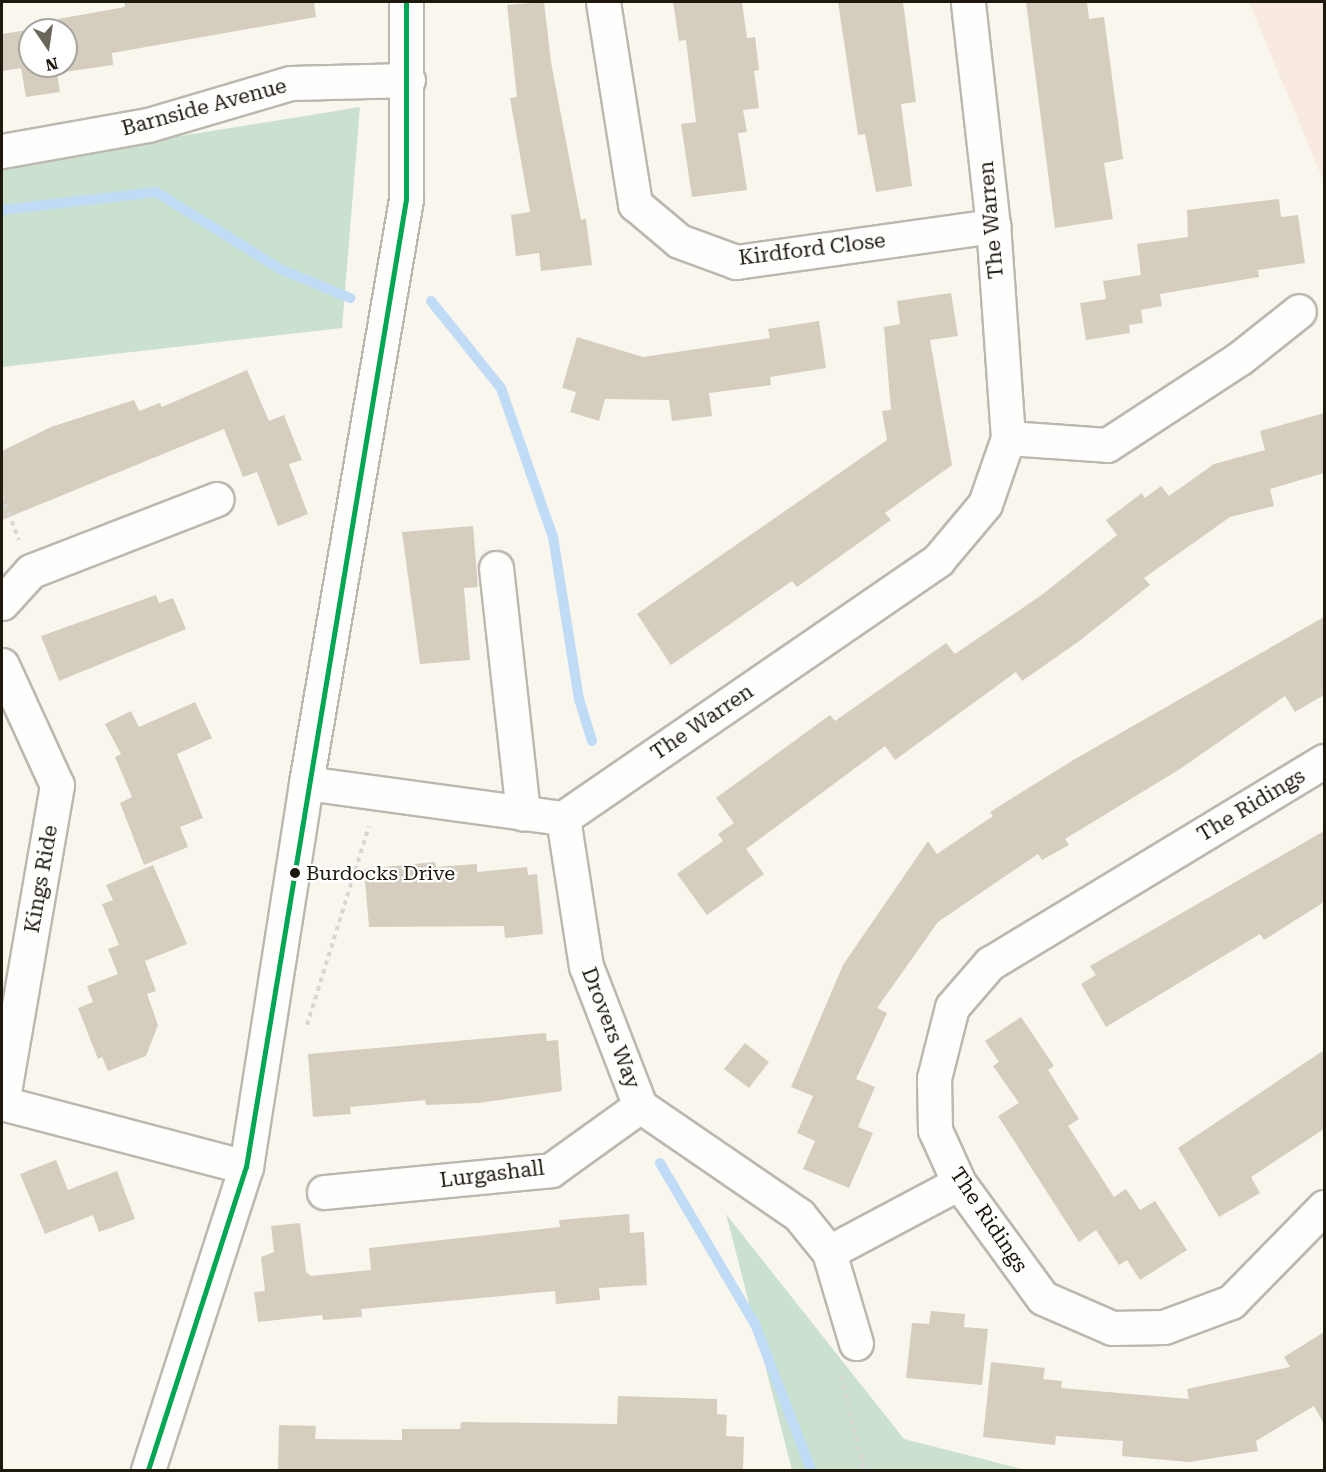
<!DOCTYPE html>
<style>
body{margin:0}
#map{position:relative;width:1326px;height:1472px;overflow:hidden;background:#f9f6ee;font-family:"Roboto Serif",serif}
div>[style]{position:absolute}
.education>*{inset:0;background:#f8eae0}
.green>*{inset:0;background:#cbe1d0}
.stream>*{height:10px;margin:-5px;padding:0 5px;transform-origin:5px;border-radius:5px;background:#bfdbf5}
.building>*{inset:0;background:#d5cebe}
.path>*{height:4px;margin-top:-2px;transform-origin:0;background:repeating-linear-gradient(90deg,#d8d7d4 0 4.5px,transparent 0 9px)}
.roads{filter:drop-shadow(2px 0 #bcb8af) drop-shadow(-2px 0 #bcb8af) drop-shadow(0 2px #bcb8af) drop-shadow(0 -2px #bcb8af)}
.minor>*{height:33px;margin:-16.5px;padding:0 16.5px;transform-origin:16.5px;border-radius:16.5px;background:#fefefc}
.bus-1>*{height:4.5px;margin:-2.25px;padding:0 2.25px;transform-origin:2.25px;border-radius:2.25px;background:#00a651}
.dots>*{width:16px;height:16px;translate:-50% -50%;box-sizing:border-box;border:3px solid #fff;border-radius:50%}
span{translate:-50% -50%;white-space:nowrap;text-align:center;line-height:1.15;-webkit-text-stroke:4.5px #fff;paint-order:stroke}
.bus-label{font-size:20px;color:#1e190d}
.left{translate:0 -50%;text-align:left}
.street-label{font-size:21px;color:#1e190d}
.frame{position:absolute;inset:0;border:3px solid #1e190d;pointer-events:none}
.north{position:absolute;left:18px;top:18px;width:60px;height:60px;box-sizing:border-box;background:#fff;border:2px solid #a5a39e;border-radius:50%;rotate:167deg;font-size:16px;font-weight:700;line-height:24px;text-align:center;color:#1e190d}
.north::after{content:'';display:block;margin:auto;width:21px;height:27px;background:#6b665c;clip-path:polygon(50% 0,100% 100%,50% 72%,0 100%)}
</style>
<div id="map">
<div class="education">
<div style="clip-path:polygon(1249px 2px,1324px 2px,1324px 182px)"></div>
</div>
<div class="green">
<div style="clip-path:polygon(360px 107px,342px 328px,2px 367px,2px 165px)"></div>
<div style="clip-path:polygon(726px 1214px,904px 1439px,1026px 1470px,792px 1470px)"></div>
</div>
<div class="stream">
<div style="left:2px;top:210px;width:155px;rotate:-6.7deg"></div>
<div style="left:156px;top:192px;width:148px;rotate:31.8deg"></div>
<div style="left:282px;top:270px;width:74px;rotate:22.4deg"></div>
<div style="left:431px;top:301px;width:112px;rotate:51.2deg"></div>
<div style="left:501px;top:388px;width:158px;rotate:70.8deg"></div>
<div style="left:553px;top:537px;width:164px;rotate:80.9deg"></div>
<div style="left:579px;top:699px;width:44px;rotate:72.8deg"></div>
<div style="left:660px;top:1163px;width:187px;rotate:59.5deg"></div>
<div style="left:755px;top:1324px;width:156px;rotate:69deg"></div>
</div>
<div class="building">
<div style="clip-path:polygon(evenodd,124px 2px,314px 2px,316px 17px,112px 53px,113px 65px,57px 73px,60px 92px,26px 97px,21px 68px,2px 71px,2px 34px,59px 25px,58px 19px,125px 7px,124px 2px,30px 30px,66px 30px,66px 66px,30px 66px,30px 30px)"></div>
<div style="clip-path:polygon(544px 2px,551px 62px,581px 220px,586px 219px,592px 265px,541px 271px,539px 253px,516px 256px,511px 215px,530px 212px,510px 98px,517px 97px,507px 5px)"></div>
<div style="clip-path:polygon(673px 2px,742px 2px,747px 38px,755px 37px,759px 70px,754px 71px,759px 108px,743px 110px,747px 132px,738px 133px,747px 190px,692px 197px,681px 124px,696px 122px,686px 40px,679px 41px)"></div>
<div style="clip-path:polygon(838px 2px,903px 2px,916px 102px,901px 104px,912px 186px,876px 192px,865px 134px,858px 135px)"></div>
<div style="clip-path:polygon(1026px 2px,1087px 2px,1089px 19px,1104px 17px,1123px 159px,1104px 163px,1113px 219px,1055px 228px)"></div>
<div style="clip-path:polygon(1279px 199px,1281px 217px,1298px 215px,1305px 263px,1258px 270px,1259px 277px,1160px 294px,1162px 306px,1141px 310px,1143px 323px,1129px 325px,1130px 333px,1086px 340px,1080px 303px,1106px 299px,1103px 281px,1141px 275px,1137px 244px,1188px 237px,1187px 210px)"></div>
<div style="clip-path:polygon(951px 293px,958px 336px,930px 340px,952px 465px,885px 513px,891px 520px,797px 587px,792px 581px,671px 665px,637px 614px,887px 440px,882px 411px,891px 410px,884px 327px,900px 324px,897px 301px)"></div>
<div style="clip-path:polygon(819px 321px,826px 368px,770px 377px,771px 385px,709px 393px,712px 416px,672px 421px,669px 400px,605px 399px,599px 421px,570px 412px,576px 392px,562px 388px,577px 337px,643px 357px,770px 338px,768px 329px)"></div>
<div style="clip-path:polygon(247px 370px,269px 421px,284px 415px,302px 460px,289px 464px,308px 514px,278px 526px,257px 472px,243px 477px,224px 429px,2px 520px,2px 451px,51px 427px,134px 400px,139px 411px,160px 403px,162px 407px)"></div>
<div style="clip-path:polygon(1324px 413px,1324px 473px,1270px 489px,1274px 506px,1230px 517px,1144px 578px,1150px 585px,1078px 642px,1022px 681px,1016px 672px,895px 760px,885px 746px,746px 849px,764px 874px,707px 915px,677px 874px,723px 841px,718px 834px,734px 823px,716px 798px,830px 715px,835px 721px,946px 643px,955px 654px,1043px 594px,1117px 535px,1106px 520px,1142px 493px,1145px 498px,1161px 486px,1169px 496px,1214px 464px,1265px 450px,1260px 431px)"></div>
<div style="clip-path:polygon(473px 526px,478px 587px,464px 588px,470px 660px,420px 664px,402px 532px)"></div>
<div style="clip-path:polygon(156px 595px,159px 603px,173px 598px,186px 629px,59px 681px,41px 636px)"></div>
<div style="clip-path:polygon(1324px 617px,1324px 695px,1295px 712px,1285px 696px,1180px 769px,1065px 839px,1069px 845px,1042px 860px,1038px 854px,938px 922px,877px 1008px,887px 1013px,856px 1079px,875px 1087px,858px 1127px,873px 1133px,849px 1188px,803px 1169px,815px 1141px,797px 1133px,813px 1096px,791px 1087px,843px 965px,928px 841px,937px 854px,993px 816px,990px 812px,1075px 759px)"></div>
<div style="clip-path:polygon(195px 702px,212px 738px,177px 754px,203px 818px,180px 827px,188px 847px,144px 865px,120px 803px,132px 797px,115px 757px,121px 754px,105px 724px,131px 711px,139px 727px)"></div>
<div style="clip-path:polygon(1324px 831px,1324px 902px,1264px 940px,1260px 934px,1106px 1027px,1081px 984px,1096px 975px,1090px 966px)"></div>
<div style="clip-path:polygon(435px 862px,436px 867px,477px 864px,477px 872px,527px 867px,528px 875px,537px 874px,543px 934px,505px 938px,504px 926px,369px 927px,364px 869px)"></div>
<div style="clip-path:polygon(153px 865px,187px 944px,145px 961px,156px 991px,147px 994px,158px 1025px,146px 1056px,108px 1071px,102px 1057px,98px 1059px,78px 1008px,93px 1002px,87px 986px,118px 974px,108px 949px,119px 945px,102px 904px,113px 900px,106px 885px)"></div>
<div style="clip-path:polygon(1021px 1017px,1054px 1066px,1048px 1070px,1079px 1119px,1068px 1126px,1114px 1197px,1126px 1189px,1140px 1210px,1155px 1201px,1187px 1250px,1140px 1280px,1127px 1260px,1119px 1265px,1096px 1230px,1079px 1242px,998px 1116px,1019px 1103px,993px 1066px,999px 1062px,985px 1041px)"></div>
<div style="clip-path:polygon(546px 1033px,547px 1041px,558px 1040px,562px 1091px,478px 1103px,426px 1105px,425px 1100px,350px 1107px,351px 1114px,313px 1117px,308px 1054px)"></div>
<div style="clip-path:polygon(745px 1043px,769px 1062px,749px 1088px,724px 1069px)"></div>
<div style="clip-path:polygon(1324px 1050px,1324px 1129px,1251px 1177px,1260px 1193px,1219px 1217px,1178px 1148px)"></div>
<div style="clip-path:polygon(56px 1160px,68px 1190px,117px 1171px,135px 1219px,99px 1232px,93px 1215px,45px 1234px,20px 1174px)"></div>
<div style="clip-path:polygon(629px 1214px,630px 1233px,644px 1232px,647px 1285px,599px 1288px,600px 1300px,556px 1304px,555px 1291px,361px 1309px,362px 1317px,323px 1320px,322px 1315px,258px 1322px,254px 1292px,265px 1291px,261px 1257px,274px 1252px,271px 1226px,300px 1223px,306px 1272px,311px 1276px,371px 1270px,369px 1248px,560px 1227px,559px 1220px)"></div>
<div style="clip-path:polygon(931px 1311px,965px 1314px,964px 1327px,988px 1329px,982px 1385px,906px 1378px,912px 1323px,929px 1324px)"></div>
<div style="clip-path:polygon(1324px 1332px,1324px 1424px,1314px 1406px,1256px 1441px,1258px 1451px,1189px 1462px,1122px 1456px,1123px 1441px,1056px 1436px,1055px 1445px,983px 1437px,991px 1362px,1045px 1368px,1043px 1379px,1062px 1381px,1061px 1388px,1189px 1399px,1187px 1389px,1290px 1367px,1284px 1357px)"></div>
<div style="clip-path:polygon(618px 1396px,717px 1399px,717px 1414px,727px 1415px,726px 1436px,744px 1437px,743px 1470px,278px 1470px,279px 1425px,316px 1426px,315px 1439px,402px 1440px,402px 1429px,460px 1429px,461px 1422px,617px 1424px)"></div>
</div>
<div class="path">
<div style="left:2px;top:496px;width:47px;rotate:68.9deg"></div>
<div style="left:307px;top:1025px;width:208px;rotate:-72.7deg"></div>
<div style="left:841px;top:1376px;width:97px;rotate:76.3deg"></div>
</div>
<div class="roads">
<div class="minor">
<div style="left:603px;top:2px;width:205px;rotate:81deg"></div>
<div style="left:635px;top:204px;width:57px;rotate:40.1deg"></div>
<div style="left:679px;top:241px;width:61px;rotate:20.2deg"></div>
<div style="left:736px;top:262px;width:260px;rotate:-8deg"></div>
<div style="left:2px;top:151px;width:148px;rotate:-10.1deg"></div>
<div style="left:148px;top:125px;width:149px;rotate:-16.4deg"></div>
<div style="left:291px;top:83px;width:117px;rotate:-1.5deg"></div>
<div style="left:1008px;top:438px;width:99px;rotate:4deg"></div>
<div style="left:1107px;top:445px;width:159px;rotate:-33.2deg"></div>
<div style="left:1240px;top:358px;width:75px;rotate:-38.5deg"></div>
<div style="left:496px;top:568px;width:247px;rotate:83.7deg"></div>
<div style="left:2px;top:603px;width:43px;rotate:-47.8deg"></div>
<div style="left:31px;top:571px;width:199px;rotate:-21.2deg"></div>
<div style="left:2px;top:665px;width:132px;rotate:65.4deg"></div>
<div style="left:57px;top:785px;width:323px;rotate:99.8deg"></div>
<div style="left:1324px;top:761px;width:390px;rotate:148.8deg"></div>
<div style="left:990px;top:963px;width:58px;rotate:130.8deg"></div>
<div style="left:952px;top:1007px;width:73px;rotate:104.2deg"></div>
<div style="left:934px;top:1078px;width:52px;rotate:88.9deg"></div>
<div style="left:935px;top:1130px;width:58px;rotate:65.6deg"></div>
<div style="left:959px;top:1183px;width:142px;rotate:53.9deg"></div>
<div style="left:1043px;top:1298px;width:75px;rotate:23.5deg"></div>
<div style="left:1112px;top:1328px;width:52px;rotate:-1.1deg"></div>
<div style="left:1164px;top:1327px;width:72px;rotate:-20.5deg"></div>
<div style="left:1231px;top:1302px;width:133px;rotate:-45.6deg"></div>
<div style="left:306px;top:783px;width:259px;rotate:7.8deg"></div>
<div style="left:563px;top:818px;width:455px;rotate:-34.5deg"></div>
<div style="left:938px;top:560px;width:73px;rotate:-50deg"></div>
<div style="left:985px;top:504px;width:70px;rotate:-70.8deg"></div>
<div style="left:1008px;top:438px;width:213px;rotate:-94deg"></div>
<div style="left:993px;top:226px;width:225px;rotate:-96.4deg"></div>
<div style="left:563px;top:818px;width:150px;rotate:81.2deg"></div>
<div style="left:586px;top:966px;width:150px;rotate:68.9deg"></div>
<div style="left:640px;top:1106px;width:193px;rotate:34.4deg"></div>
<div style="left:799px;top:1215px;width:48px;rotate:51deg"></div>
<div style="left:829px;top:1252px;width:95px;rotate:73.5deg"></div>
<div style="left:2px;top:1103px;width:252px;rotate:14.7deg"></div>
<div style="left:324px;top:1192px;width:228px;rotate:-5.5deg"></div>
<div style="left:551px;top:1170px;width:110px;rotate:-35.7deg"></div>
<div style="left:829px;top:1252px;width:147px;rotate:-28deg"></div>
<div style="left:148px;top:1470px;width:318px;rotate:-72.1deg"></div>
<div style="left:246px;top:1167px;width:389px;rotate:-81.1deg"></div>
<div style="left:306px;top:783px;width:592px;rotate:-80.28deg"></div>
<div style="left:406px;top:199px;width:197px;rotate:-90deg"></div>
</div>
</div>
<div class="bus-1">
<div style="left:148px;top:1470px;width:318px;rotate:-72.1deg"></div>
<div style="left:246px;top:1167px;width:981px;rotate:-80.61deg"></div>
<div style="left:406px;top:199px;width:197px;rotate:-90deg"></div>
</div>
<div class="dots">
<div style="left:295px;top:873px;background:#1e190d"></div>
</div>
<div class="bus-label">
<span class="left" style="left:306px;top:873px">Burdocks Drive</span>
</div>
<div class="street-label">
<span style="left:204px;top:107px;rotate:-15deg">Barnside Avenue</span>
<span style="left:991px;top:220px;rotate:-95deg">The Warren</span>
<span style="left:812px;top:249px;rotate:-7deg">Kirdford Close</span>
<span style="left:702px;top:722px;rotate:-34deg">The Warren</span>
<span style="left:1251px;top:805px;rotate:-31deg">The Ridings</span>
<span style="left:41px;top:879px;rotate:-80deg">Kings Ride</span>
<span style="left:611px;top:1028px;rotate:69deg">Drovers Way</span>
<span style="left:492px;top:1174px;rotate:-7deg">Lurgashall</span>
<span style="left:989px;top:1220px;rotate:56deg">The Ridings</span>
</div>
<div class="frame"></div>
<div class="north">N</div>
</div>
